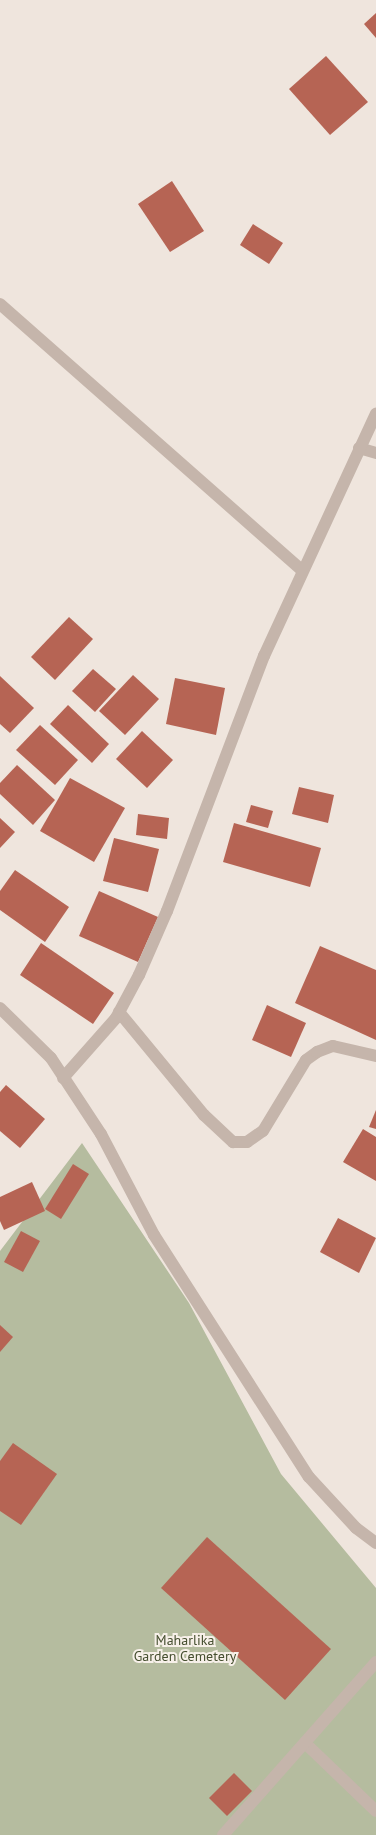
<!DOCTYPE html>
<style>
body{margin:0}
#map{position:relative;width:376px;height:1835px;overflow:hidden;background:#efe5dd;font-family:"PT Sans",sans-serif}
div>[style]{position:absolute}
.green>*{inset:0;background:#b5bc9f}
.building>*{inset:0;background:#b66454}
.service>*{height:12px;margin:-6px;padding:0 6px;transform-origin:6px;border-radius:6px;background:#c5b5ab}
.minor>*{height:12px;margin:-6px;padding:0 6px;transform-origin:6px;border-radius:6px;background:#c5b5ab}
span{translate:-50% -50%;white-space:nowrap;text-align:center;line-height:1.15;-webkit-text-stroke:4px #f7f0e9;paint-order:stroke}
.park-label{font-size:14px;color:#464f30}
</style>
<div id="map">
<div class="green">
<div style="clip-path:polygon(82px 1143px,189px 1303px,281px 1474px,376px 1588px,376px 1835px,0 1835px,0 1251px)"></div>
</div>
<div class="building">
<div style="clip-path:polygon(376px 13px,376px 38px,364px 24px)"></div>
<div style="clip-path:polygon(326px 56px,368px 102px,330px 135px,289px 89px)"></div>
<div style="clip-path:polygon(172px 181px,204px 231px,170px 252px,138px 204px)"></div>
<div style="clip-path:polygon(253px 224px,283px 243px,269px 264px,240px 245px)"></div>
<div style="clip-path:polygon(69px 617px,93px 639px,55px 680px,31px 657px)"></div>
<div style="clip-path:polygon(93px 669px,116px 689px,95px 712px,72px 691px)"></div>
<div style="clip-path:polygon(133px 675px,159px 699px,125px 735px,99px 711px)"></div>
<div style="clip-path:polygon(0 676px,34px 708px,10px 733px,0 724px)"></div>
<div style="clip-path:polygon(175px 678px,225px 688px,216px 735px,166px 724px)"></div>
<div style="clip-path:polygon(68px 705px,109px 744px,92px 763px,50px 724px)"></div>
<div style="clip-path:polygon(40px 725px,78px 760px,55px 785px,16px 750px)"></div>
<div style="clip-path:polygon(142px 731px,173px 760px,147px 788px,116px 759px)"></div>
<div style="clip-path:polygon(17px 765px,55px 800px,33px 825px,0 794px,0 783px)"></div>
<div style="clip-path:polygon(70px 778px,125px 808px,94px 862px,40px 831px)"></div>
<div style="clip-path:polygon(299px 787px,334px 795px,328px 823px,292px 814px)"></div>
<div style="clip-path:polygon(251px 805px,273px 811px,268px 828px,246px 822px)"></div>
<div style="clip-path:polygon(138px 814px,169px 818px,167px 839px,136px 835px)"></div>
<div style="clip-path:polygon(0 818px,15px 832px,0 848px)"></div>
<div style="clip-path:polygon(234px 823px,321px 848px,310px 887px,223px 862px)"></div>
<div style="clip-path:polygon(114px 838px,159px 849px,148px 892px,103px 881px)"></div>
<div style="clip-path:polygon(15px 870px,69px 907px,45px 942px,0 910px,0 891px)"></div>
<div style="clip-path:polygon(99px 891px,158px 917px,138px 962px,79px 936px)"></div>
<div style="clip-path:polygon(41px 943px,114px 993px,93px 1024px,20px 975px)"></div>
<div style="clip-path:polygon(320px 946px,376px 970px,376px 1040px,295px 1003px)"></div>
<div style="clip-path:polygon(267px 1005px,306px 1023px,291px 1057px,252px 1040px)"></div>
<div style="clip-path:polygon(6px 1085px,45px 1119px,20px 1148px,0 1131px,0 1092px)"></div>
<div style="clip-path:polygon(376px 1110px,376px 1129px,369px 1127px)"></div>
<div style="clip-path:polygon(363px 1129px,376px 1137px,376px 1181px,343px 1162px)"></div>
<div style="clip-path:polygon(73px 1164px,89px 1174px,61px 1219px,45px 1209px)"></div>
<div style="clip-path:polygon(32px 1182px,45px 1211px,4px 1230px,0 1221px,0 1197px)"></div>
<div style="clip-path:polygon(338px 1218px,376px 1238px,359px 1273px,320px 1252px)"></div>
<div style="clip-path:polygon(21px 1231px,40px 1241px,23px 1272px,4px 1262px)"></div>
<div style="clip-path:polygon(0 1325px,13px 1337px,0 1352px)"></div>
<div style="clip-path:polygon(13px 1443px,57px 1474px,21px 1525px,0 1511px,0 1461px)"></div>
<div style="clip-path:polygon(207px 1537px,331px 1649px,285px 1700px,161px 1588px)"></div>
<div style="clip-path:polygon(234px 1773px,252px 1791px,227px 1816px,209px 1798px)"></div>
</div>
<div class="service">
<div style="left:359px;top:448px;width:18px;rotate:16deg"></div>
<div style="left:305px;top:1743px;width:98px;rotate:43.8deg"></div>
<div style="left:223px;top:1835px;width:231px;rotate:-48.5deg"></div>
</div>
<div class="minor">
<div style="left:0;top:304px;width:401px;rotate:41.4deg"></div>
<div style="left:0;top:1008px;width:71px;rotate:44.4deg"></div>
<div style="left:51px;top:1058px;width:91px;rotate:56.7deg"></div>
<div style="left:101px;top:1134px;width:114px;rotate:62.3deg"></div>
<div style="left:154px;top:1235px;width:287px;rotate:57.4deg"></div>
<div style="left:309px;top:1477px;width:69px;rotate:47.3deg"></div>
<div style="left:356px;top:1528px;width:25px;rotate:37deg"></div>
<div style="left:119px;top:1012px;width:134px;rotate:50.5deg"></div>
<div style="left:204px;top:1115px;width:40px;rotate:43deg"></div>
<div style="left:233px;top:1142px;width:14px"></div>
<div style="left:247px;top:1142px;width:19px;rotate:-35deg"></div>
<div style="left:263px;top:1131px;width:83px;rotate:-58.8deg"></div>
<div style="left:306px;top:1060px;width:14px;rotate:-36deg"></div>
<div style="left:317px;top:1052px;width:17px;rotate:-21deg"></div>
<div style="left:333px;top:1046px;width:44px;rotate:13.1deg"></div>
<div style="left:63px;top:1078px;width:80px;rotate:-48.5deg"></div>
<div style="left:116px;top:1018px;width:49px;rotate:-61.9deg"></div>
<div style="left:139px;top:975px;width:70px;rotate:-66.4deg"></div>
<div style="left:167px;top:911px;width:273px;rotate:-69.2deg"></div>
<div style="left:264px;top:656px;width:267px;rotate:-65.2deg"></div>
</div>
<div class="park-label">
<span style="left:185px;top:1648px">Maharlika<br>Garden Cemetery</span>
</div>
</div>
